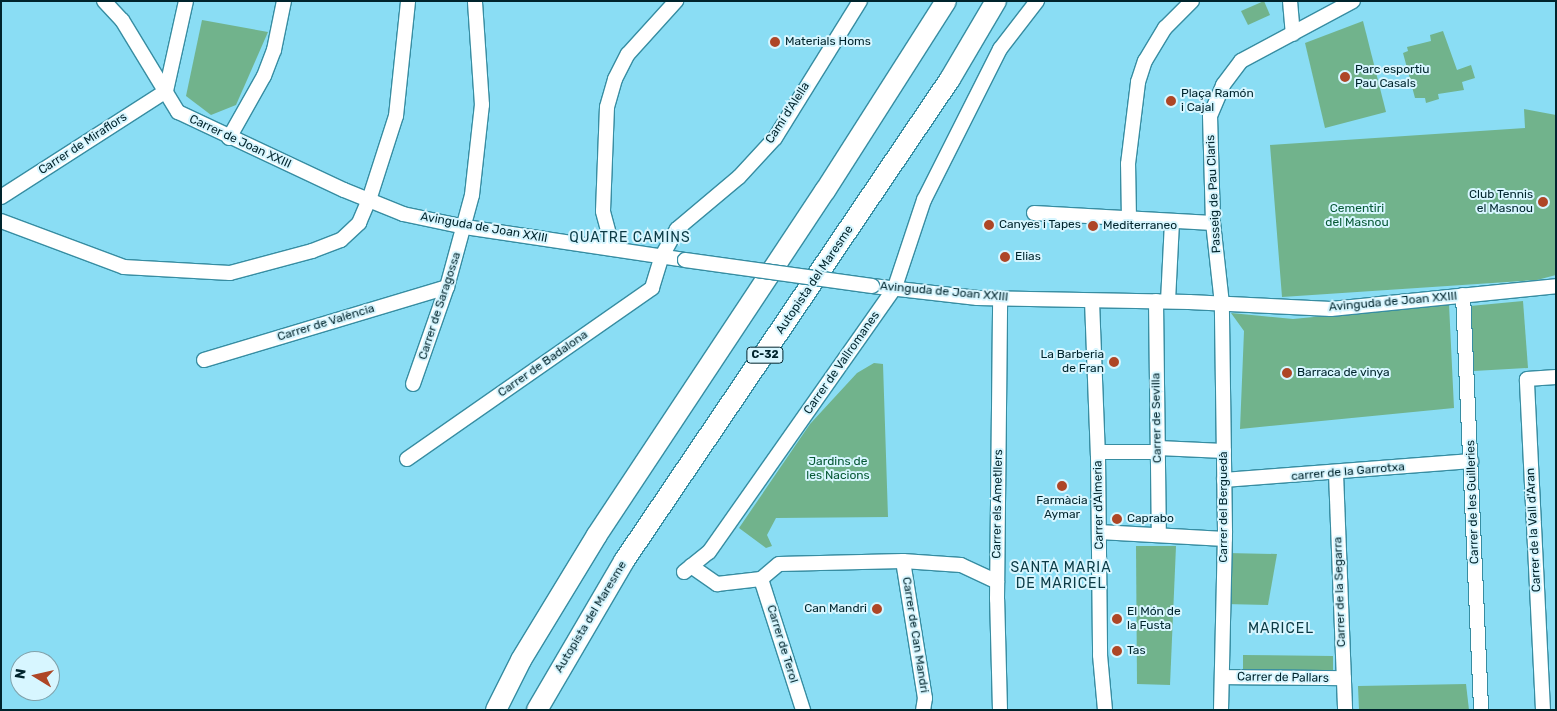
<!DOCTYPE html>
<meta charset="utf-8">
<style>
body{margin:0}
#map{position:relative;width:1557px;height:711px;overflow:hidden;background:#8addf4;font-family:Rubik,sans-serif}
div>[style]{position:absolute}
.green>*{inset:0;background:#71b38c}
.roads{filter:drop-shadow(1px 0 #378da2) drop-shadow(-1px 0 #378da2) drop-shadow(0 1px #378da2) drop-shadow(0 -1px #378da2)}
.minor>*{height:14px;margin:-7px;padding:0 7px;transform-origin:7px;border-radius:7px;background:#fff}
.highway>*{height:20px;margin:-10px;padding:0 10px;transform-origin:10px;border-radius:10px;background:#fff}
.bridges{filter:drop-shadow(1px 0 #378da2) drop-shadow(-1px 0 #378da2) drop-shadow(0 1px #378da2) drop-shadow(0 -1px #378da2)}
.minor-bridge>*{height:14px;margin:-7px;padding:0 7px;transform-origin:7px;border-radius:7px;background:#fff}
.dots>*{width:14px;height:14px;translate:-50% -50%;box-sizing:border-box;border:2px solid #d7f6ff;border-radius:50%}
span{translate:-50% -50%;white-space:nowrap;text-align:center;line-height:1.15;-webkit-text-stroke:4px #d7f6ff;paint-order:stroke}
.shield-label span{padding:1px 4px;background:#d7f6ff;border:1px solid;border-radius:4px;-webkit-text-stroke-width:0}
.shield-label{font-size:11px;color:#00242c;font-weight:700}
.poi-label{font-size:12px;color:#00242c}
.left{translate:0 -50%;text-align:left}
.right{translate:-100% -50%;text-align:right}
.street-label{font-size:12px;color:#00242c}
.park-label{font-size:12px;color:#075935}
.neighbourhood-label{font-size:14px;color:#0b3a45;letter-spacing:1px}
.frame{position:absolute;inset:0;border:2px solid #00242c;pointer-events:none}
.north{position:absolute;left:10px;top:651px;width:50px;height:50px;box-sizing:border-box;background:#d7f6ff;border:1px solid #81a2ab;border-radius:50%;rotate:279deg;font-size:14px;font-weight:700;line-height:20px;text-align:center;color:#00242c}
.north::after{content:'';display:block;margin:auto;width:18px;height:22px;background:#ae4626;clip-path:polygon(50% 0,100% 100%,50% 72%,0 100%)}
</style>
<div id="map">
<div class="green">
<div style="clip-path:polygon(1264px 1px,1270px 15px,1248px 25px,1241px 11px)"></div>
<div style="clip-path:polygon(202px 20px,268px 32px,236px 105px,211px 115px,186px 96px)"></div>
<div style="clip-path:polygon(1363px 21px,1386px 112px,1325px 128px,1305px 43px)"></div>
<div style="clip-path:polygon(1443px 31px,1457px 70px,1471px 65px,1475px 78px,1462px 82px,1464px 90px,1438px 94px,1439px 99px,1426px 103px,1425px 98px,1415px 98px,1403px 53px,1408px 51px,1407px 47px,1431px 41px,1430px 35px)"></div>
<div style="clip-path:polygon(1524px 109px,1556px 115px,1556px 275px,1537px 280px,1282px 297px,1270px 145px,1525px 128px)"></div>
<div style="clip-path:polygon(1523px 301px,1528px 368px,1474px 371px,1470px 306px)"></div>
<div style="clip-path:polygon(1449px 304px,1454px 408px,1240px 429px,1244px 331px,1231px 313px,1293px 319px)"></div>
<div style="clip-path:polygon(874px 363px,883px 364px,888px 517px,776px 518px,767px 535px,772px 546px,766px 548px,739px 528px,810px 424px,857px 373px)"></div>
<div style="clip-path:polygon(1136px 546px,1176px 546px,1170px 685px,1137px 684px)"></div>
<div style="clip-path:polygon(1227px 553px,1277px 554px,1268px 605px,1225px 604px)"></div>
<div style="clip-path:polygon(1243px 655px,1333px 656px,1333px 678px,1243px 677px)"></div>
<div style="clip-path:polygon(1466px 684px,1469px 710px,1359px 710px,1358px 686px)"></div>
</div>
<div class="roads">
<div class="minor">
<div style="left:104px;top:1px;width:26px;rotate:47deg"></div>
<div style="left:122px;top:20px;width:108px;rotate:58.7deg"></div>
<div style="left:178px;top:112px;width:183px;rotate:25.2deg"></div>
<div style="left:344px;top:190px;width:64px;rotate:22.1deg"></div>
<div style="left:403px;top:214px;width:63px;rotate:11.8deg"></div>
<div style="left:465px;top:227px;width:222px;rotate:8.5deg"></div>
<div style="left:1290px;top:1px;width:33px;rotate:85deg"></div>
<div style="left:166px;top:91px;width:92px;rotate:-77.5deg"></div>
<div style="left:229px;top:138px;width:71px;rotate:-60.6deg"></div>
<div style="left:264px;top:76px;width:28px;rotate:-69deg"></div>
<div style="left:274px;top:50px;width:50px;rotate:-78.5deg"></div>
<div style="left:1px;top:197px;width:196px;rotate:-32.7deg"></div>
<div style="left:1034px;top:213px;width:179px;rotate:3.2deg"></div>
<div style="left:1129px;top:219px;width:55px;rotate:-91deg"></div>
<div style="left:1128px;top:164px;width:83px;rotate:-83deg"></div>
<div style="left:1138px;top:82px;width:22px;rotate:-72deg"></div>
<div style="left:1145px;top:61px;width:39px;rotate:-59deg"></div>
<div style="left:1165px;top:28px;width:38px;rotate:-45deg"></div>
<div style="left:1px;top:221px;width:131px;rotate:20.5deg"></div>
<div style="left:124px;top:267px;width:106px;rotate:3.2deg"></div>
<div style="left:230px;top:273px;width:85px;rotate:-15deg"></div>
<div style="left:312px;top:251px;width:31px;rotate:-21deg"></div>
<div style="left:341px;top:240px;width:25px;rotate:-43deg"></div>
<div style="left:359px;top:223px;width:25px;rotate:-67deg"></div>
<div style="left:369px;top:200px;width:88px;rotate:-72.2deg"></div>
<div style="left:396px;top:116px;width:116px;rotate:-84deg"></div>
<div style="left:613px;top:249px;width:39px;rotate:-105deg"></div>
<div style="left:603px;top:211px;width:104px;rotate:-87.8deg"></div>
<div style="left:607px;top:107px;width:29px;rotate:-74deg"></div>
<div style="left:615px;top:79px;width:28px;rotate:-63deg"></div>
<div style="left:628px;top:54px;width:72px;rotate:-47.8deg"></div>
<div style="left:872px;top:286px;width:106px;rotate:6.5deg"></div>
<div style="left:977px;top:298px;width:212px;rotate:1.1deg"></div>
<div style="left:1189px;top:302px;width:142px;rotate:2.8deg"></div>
<div style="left:1331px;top:309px;width:226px;rotate:-5.8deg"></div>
<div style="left:1463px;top:295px;width:415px;rotate:87.5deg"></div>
<div style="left:1092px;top:301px;width:155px;rotate:87.8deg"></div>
<div style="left:1098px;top:456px;width:199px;rotate:89.4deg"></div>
<div style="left:1100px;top:655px;width:55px;rotate:84.8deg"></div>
<div style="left:1156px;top:301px;width:234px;rotate:89.3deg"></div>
<div style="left:1168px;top:301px;width:80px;rotate:-87.1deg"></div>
<div style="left:204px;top:360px;width:254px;rotate:-16.7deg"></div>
<div style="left:413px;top:384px;width:103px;rotate:-70.7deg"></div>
<div style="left:447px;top:287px;width:95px;rotate:-74.8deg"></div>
<div style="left:472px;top:195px;width:91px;rotate:-83.7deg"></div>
<div style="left:482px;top:105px;width:104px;rotate:-93.9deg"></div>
<div style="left:1158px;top:448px;width:66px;rotate:2.6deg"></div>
<div style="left:1098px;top:452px;width:60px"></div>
<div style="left:407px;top:459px;width:299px;rotate:-34.9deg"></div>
<div style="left:652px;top:288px;width:34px;rotate:-73deg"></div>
<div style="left:662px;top:256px;width:31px;rotate:-61deg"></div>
<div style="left:677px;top:229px;width:81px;rotate:-40deg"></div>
<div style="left:739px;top:177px;width:53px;rotate:-47.3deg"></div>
<div style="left:775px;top:138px;width:161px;rotate:-58.2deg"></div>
<div style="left:1336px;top:473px;width:237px;rotate:87.8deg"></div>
<div style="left:1224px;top:480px;width:248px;rotate:-4.4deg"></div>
<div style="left:1099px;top:532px;width:126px;rotate:3.2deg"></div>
<div style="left:903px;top:561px;width:139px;rotate:80.9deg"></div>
<div style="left:925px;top:698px;width:12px;rotate:99deg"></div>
<div style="left:691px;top:566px;width:32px;rotate:35deg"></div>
<div style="left:717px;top:584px;width:44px;rotate:-6.5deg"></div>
<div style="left:761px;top:579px;width:23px;rotate:-40deg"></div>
<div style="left:779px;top:564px;width:124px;rotate:-1.4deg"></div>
<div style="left:903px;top:561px;width:58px;rotate:3.9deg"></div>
<div style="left:961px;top:565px;width:40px;rotate:25deg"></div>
<div style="left:684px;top:572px;width:32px;rotate:-39deg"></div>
<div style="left:709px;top:552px;width:324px;rotate:-54.9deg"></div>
<div style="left:895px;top:287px;width:92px;rotate:-71.6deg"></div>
<div style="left:924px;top:200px;width:169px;rotate:-63.3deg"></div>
<div style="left:1000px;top:49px;width:61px;rotate:-52.4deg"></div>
<div style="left:761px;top:579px;width:138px;rotate:72.2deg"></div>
<div style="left:1222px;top:677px;width:122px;rotate:0.5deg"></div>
<div style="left:1000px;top:710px;width:111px;rotate:-91.5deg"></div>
<div style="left:997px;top:599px;width:301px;rotate:-89.4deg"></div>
<div style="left:1221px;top:710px;width:179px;rotate:-88.7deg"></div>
<div style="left:1225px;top:531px;width:227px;rotate:-90.8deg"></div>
<div style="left:1222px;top:304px;width:81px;rotate:-96.3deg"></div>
<div style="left:1213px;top:223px;width:107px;rotate:-91.6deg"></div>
<div style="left:1210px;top:116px;width:34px;rotate:-67deg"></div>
<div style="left:1223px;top:85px;width:30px;rotate:-53deg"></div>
<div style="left:1241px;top:61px;width:127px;rotate:-28.2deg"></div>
<div style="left:1543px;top:710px;width:331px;rotate:-92.8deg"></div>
<div style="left:1527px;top:379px;width:29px;rotate:-4deg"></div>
</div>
<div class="highway">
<div style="left:496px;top:710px;width:56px;rotate:-63.4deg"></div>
<div style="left:521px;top:660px;width:146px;rotate:-58.7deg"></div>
<div style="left:597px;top:535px;width:413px;rotate:-56.5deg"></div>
<div style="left:825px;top:191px;width:225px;rotate:-57.5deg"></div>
<div style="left:537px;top:710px;width:173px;rotate:-59.7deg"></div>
<div style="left:624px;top:561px;width:582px;rotate:-55.93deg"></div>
<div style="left:950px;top:79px;width:91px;rotate:-59.5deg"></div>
</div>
</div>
<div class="bridges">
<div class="minor-bridge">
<div style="left:685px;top:260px;width:189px;rotate:7.9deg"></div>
</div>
</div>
<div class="dots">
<div style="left:775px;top:42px;background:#ae4626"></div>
<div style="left:1345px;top:77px;background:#ae4626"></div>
<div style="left:1171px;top:101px;background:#ae4626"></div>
<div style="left:1543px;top:202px;background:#ae4626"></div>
<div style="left:989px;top:225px;background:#ae4626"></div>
<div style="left:1093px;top:226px;background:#ae4626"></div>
<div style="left:1005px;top:257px;background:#ae4626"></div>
<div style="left:1114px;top:362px;background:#ae4626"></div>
<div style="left:1287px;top:373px;background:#ae4626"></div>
<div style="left:1062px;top:486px;background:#ae4626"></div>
<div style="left:1117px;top:519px;background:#ae4626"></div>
<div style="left:877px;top:609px;background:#ae4626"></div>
<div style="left:1117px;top:619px;background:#ae4626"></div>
<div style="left:1117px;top:651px;background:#ae4626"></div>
</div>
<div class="shield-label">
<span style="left:765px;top:355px">C-32</span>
</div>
<div class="poi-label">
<span class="left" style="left:785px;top:42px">Materials Homs</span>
<span class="left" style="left:1355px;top:77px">Parc esportiu<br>Pau Casals</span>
<span class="left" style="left:1181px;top:101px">Plaça Ramón<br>i Cajal</span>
<span class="right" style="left:1533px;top:202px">Club Tennis<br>el Masnou</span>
<span class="left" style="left:999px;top:225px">Canyes i Tapes</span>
<span class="left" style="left:1103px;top:226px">Mediterraneo</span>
<span class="left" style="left:1015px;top:257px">Elias</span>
<span class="right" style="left:1104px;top:362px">La Barberia<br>de Fran</span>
<span class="left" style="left:1297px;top:373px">Barraca de vinya</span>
<span style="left:1062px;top:508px">Farmàcia<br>Aymar</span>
<span class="left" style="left:1127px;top:519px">Caprabo</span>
<span class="right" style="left:867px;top:609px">Can Mandri</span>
<span class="left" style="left:1127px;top:619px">El Món de<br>la Fusta</span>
<span class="left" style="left:1127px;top:651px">Tas</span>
</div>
<div class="street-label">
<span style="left:788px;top:113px;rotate:-57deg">Camí d'Alella</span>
<span style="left:240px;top:142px;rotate:25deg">Carrer de Joan XXIII</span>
<span style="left:83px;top:144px;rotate:-33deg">Carrer de Miraflors</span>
<span style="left:1214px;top:194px;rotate:-93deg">Passeig de Pau Claris</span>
<span style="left:484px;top:228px;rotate:10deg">Avinguda de Joan XXIII</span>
<span style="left:815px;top:280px;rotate:-56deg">Autopista del Maresme</span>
<span style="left:944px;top:292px;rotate:5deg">Avinguda de Joan XXIII</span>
<span style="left:1393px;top:302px;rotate:-5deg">Avinguda de Joan XXIII</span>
<span style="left:440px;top:306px;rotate:-72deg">Carrer de Saragossa</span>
<span style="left:326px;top:323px;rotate:-17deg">Carrer de València</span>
<span style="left:842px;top:363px;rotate:-55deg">Carrer de Vallromanes</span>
<span style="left:543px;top:364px;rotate:-35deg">Carrer de Badalona</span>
<span style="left:1157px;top:418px;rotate:-91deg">Carrer de Sevilla</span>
<span style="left:1348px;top:472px;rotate:-5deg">carrer de la Garrotxa</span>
<span style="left:1473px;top:502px;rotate:-92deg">Carrer de les Guilleries</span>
<span style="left:998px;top:504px;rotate:-89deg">Carrer els Ametllers</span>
<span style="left:1099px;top:505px;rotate:-91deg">Carrer d'Almeria</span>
<span style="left:1224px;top:507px;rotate:-90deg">Carrer del Berguedà</span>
<span style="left:1534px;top:530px;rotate:-93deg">Carrer de la Vall d'Aran</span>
<span style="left:1340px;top:592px;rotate:-92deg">Carrer de la Segarra</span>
<span style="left:591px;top:617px;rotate:-59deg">Autopista del Maresme</span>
<span style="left:915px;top:635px;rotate:81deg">Carrer de Can Mandri</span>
<span style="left:782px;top:644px;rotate:73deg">Carrer de Terol</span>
<span style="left:1283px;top:678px;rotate:1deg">Carrer de Pallars</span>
</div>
<div class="park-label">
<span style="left:1357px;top:216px">Cementiri<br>del Masnou</span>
<span style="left:838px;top:469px">Jardins de<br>les Nacions</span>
</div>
<div class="neighbourhood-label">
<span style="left:630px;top:238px">QUATRE CAMINS</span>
<span style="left:1061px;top:576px">SANTA MARIA<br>DE MARICEL</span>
<span style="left:1281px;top:629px">MARICEL</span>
</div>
<div class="frame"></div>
<div class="north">N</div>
</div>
